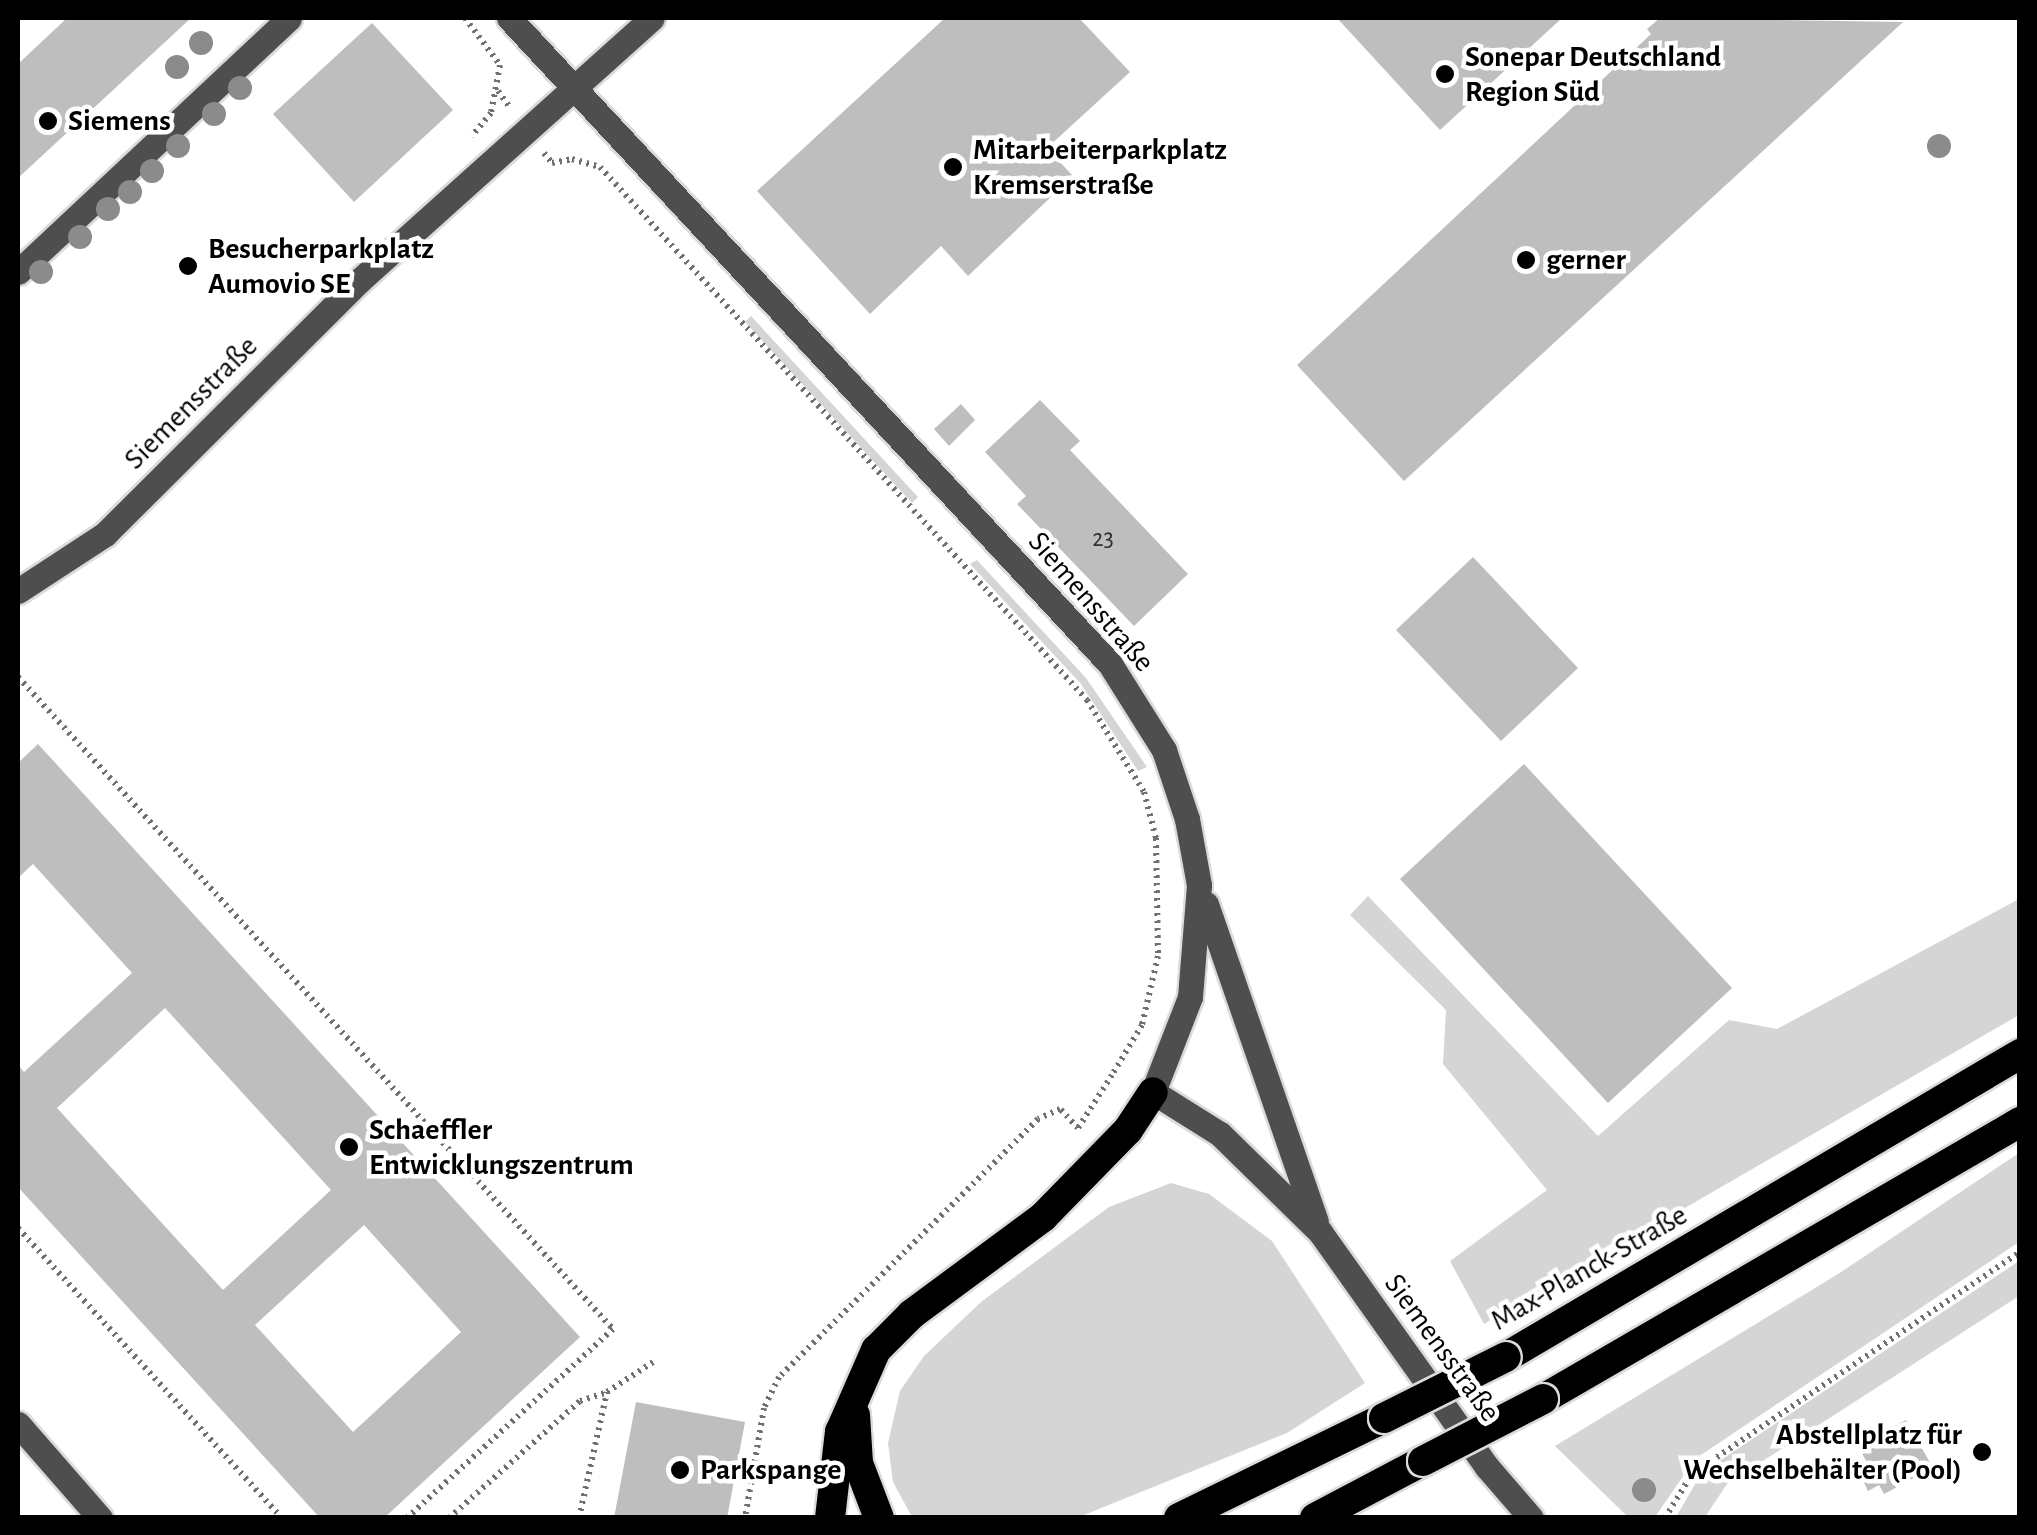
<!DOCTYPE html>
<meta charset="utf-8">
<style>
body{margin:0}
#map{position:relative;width:2037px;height:1535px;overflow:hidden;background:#fff;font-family:"Alegreya Sans",sans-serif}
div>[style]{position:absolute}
.green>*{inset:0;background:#d5d5d5}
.building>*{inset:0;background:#bebebe}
.path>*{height:6px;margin-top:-3px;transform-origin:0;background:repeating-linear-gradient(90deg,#707070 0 2.5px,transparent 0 7.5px)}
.roads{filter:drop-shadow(2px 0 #dbdbdb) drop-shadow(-2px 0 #dbdbdb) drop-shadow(0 2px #dbdbdb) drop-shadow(0 -2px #dbdbdb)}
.minor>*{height:25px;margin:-12.5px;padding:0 12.5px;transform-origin:12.5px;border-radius:12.5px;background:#4e4e4e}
.highway>*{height:30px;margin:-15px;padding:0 15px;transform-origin:15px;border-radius:15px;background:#000}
.bridges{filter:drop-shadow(2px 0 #dbdbdb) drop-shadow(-2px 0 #dbdbdb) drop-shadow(0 2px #dbdbdb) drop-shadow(0 -2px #dbdbdb)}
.highway-bridge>*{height:30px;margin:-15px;padding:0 15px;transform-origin:15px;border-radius:15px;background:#000}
.trees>*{width:24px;height:24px;margin:-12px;border-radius:50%;background:#8b8b8b}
.dots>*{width:28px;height:28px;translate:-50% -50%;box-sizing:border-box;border:5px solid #fff;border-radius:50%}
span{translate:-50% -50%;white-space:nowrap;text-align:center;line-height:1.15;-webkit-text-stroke:9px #fff;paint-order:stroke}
.number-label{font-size:25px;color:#303030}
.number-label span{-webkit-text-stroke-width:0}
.poi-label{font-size:30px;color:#000;font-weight:700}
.left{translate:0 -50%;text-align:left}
.right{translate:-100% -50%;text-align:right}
.street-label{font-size:30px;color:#000}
.frame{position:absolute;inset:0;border:20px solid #000;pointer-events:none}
</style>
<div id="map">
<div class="green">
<div style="clip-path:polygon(751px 316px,918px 497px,912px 503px,745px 322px)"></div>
<div style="clip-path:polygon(977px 560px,1086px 678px,1147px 767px,1138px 771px,1081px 684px,970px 564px)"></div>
<div style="clip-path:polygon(1368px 896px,1598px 1136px,1729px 1020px,1777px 1029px,2019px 899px,2019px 1015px,1484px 1324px,1450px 1261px,1547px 1190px,1443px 1064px,1446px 1010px,1350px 915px)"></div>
<div style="clip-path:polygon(2019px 1153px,2019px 1242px,1695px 1459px,1655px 1517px,1628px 1517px,1555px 1446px,1838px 1274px)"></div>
<div style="clip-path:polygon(1171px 1183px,1209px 1194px,1272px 1241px,1365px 1383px,1287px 1433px,1079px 1517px,912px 1517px,893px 1482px,888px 1443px,900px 1391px,924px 1356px,981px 1302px,1109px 1207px)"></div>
<div style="clip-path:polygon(2019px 1261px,2019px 1296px,1727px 1484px,1705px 1517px,1676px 1517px,1698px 1479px,1721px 1460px)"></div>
</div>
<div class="building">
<div style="clip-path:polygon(67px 18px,191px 18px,18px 178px,18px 64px)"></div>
<div style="clip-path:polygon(945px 18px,1079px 18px,1130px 72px,1047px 148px,1073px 176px,968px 276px,941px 246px,870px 314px,757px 191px)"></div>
<div style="clip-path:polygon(1337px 18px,1562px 18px,1440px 130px)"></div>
<div style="clip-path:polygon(1660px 18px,1903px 22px,1404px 481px,1297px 365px,1651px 34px,1647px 29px)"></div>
<div style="clip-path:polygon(372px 23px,453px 110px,354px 202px,273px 114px)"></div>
<div style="clip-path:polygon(1040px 400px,1080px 441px,1070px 450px,1188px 574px,1134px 626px,1017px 504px,1026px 496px,985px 452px)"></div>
<div style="clip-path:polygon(961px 404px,975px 420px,949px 446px,934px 429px)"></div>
<div style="clip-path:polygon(1473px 557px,1578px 668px,1501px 741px,1396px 630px)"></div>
<div style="clip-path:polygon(evenodd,38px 744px,580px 1337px,384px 1518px,320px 1518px,18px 1187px,18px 1065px,24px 1072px,132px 973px,33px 864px,18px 878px,18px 763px,38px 744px,165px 1008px,331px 1190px,223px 1290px,57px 1108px,165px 1008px,38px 744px,364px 1225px,461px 1332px,353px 1432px,255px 1325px,364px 1225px)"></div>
<div style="clip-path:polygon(1524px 764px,1732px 988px,1608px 1103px,1400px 879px)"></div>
<div style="clip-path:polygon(636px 1402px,745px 1422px,727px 1518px,614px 1518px)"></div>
<div style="clip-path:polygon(1906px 1420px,1933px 1468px,1884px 1494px,1879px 1485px,1868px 1491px,1860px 1474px,1870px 1468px,1858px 1446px)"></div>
</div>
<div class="path">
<div style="left:465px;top:18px;width:59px;rotate:53.3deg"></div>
<div style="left:500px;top:65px;width:49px;rotate:100.6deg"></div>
<div style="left:491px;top:113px;width:30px;rotate:130deg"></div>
<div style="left:498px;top:91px;width:19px;rotate:54deg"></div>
<div style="left:544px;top:153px;width:13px;rotate:51deg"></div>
<div style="left:552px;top:163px;width:20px;rotate:-11deg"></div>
<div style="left:572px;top:159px;width:29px;rotate:16deg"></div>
<div style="left:600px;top:167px;width:722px;rotate:47.58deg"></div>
<div style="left:1087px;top:700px;width:108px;rotate:58.2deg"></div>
<div style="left:1144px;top:792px;width:48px;rotate:75.4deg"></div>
<div style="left:1156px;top:838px;width:118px;rotate:89deg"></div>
<div style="left:1158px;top:956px;width:71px;rotate:103.1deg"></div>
<div style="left:1142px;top:1025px;width:58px;rotate:121deg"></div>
<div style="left:1112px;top:1075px;width:63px;rotate:122.7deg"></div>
<div style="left:1078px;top:1128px;width:26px;rotate:-133deg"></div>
<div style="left:1060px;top:1109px;width:24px;rotate:156deg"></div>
<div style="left:1038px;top:1119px;width:366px;rotate:135.1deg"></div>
<div style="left:779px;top:1377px;width:34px;rotate:116deg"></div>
<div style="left:764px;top:1408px;width:112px;rotate:99.8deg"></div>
<div style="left:18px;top:677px;width:883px;rotate:47.62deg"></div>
<div style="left:613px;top:1329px;width:280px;rotate:137.5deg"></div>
<div style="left:18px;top:1228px;width:392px;rotate:47.7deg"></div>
<div style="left:449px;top:1518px;width:176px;rotate:-41.8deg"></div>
<div style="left:580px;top:1401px;width:28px;rotate:-18deg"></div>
<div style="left:579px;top:1518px;width:129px;rotate:-77.5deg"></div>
<div style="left:607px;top:1392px;width:55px;rotate:-33.1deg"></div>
<div style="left:1665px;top:1518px;width:52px;rotate:-58.5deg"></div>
<div style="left:1692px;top:1474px;width:396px;rotate:-34.1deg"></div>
</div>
<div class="roads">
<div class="minor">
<div style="left:509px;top:18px;width:882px;rotate:47.07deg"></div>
<div style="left:1110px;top:664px;width:102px;rotate:57.9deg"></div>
<div style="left:1164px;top:750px;width:73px;rotate:71.6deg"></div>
<div style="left:1187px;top:819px;width:67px;rotate:79.7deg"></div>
<div style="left:1199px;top:885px;width:112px;rotate:94.6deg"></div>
<div style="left:1190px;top:997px;width:102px;rotate:111.3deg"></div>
<div style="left:1153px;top:1092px;width:79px;rotate:32.1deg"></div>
<div style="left:1220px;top:1134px;width:140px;rotate:44.4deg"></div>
<div style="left:1320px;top:1232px;width:288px;rotate:54.6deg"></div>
<div style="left:1487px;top:1467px;width:67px;rotate:49.2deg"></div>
<div style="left:18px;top:272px;width:371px;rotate:-43.1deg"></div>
<div style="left:18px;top:591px;width:104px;rotate:-33.2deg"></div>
<div style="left:105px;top:534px;width:360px;rotate:-44.9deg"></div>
<div style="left:360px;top:280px;width:392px;rotate:-41.9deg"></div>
<div style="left:1206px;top:904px;width:336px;rotate:70.9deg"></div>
<div style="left:18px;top:1424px;width:125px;rotate:48.9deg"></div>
</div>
<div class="highway">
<div style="left:1506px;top:1357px;width:597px;rotate:-30.52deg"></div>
<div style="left:1543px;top:1399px;width:552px;rotate:-30.14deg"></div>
<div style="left:855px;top:1415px;width:48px;rotate:86.4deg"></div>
<div style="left:858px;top:1463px;width:59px;rotate:69.1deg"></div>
<div style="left:830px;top:1518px;width:87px;rotate:-83.4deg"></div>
<div style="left:840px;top:1432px;width:90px;rotate:-66.3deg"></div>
<div style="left:876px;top:1350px;width:51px;rotate:-45deg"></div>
<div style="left:912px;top:1314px;width:163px;rotate:-36.5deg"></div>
<div style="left:1043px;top:1217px;width:122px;rotate:-45.7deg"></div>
<div style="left:1128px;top:1130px;width:45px;rotate:-56.7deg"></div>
<div style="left:1179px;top:1518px;width:228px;rotate:-26deg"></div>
<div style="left:1315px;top:1518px;width:122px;rotate:-27.8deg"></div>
</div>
</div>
<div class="bridges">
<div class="highway-bridge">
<div style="left:1384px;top:1418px;width:136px;rotate:-26.6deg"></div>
<div style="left:1423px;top:1461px;width:135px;rotate:-27.3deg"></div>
</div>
</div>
<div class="trees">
<div style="left:201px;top:43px"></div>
<div style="left:177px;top:67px"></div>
<div style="left:240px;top:88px"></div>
<div style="left:214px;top:114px"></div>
<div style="left:178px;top:146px"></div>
<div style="left:1939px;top:146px"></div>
<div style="left:152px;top:171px"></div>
<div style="left:130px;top:192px"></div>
<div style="left:108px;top:209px"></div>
<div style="left:80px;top:237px"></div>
<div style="left:41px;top:272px"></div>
<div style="left:1644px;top:1490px"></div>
</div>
<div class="dots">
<div style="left:1445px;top:74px;background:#000"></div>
<div style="left:48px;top:121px;background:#000"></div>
<div style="left:953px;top:167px;background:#000"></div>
<div style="left:1526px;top:260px;background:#000"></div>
<div style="left:188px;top:266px;background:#000"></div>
<div style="left:349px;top:1147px;background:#000"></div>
<div style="left:1982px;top:1452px;background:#000"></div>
<div style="left:680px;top:1470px;background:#000"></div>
</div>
<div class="number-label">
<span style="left:1103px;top:539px">23</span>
</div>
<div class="poi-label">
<span class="left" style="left:1465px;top:74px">Sonepar Deutschland<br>Region Süd</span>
<span class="left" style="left:68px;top:121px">Siemens</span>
<span class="left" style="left:973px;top:167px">Mitarbeiterparkplatz<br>Kremserstraße</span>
<span class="left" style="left:208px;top:266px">Besucherparkplatz<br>Aumovio SE</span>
<span class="left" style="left:1546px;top:260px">gerner</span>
<span class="left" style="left:369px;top:1147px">Schaeffler<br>Entwicklungszentrum</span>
<span class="right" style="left:1962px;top:1452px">Abstellplatz für<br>Wechselbehälter (Pool)</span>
<span class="left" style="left:700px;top:1470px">Parkspange</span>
</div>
<div class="street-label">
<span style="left:191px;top:403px;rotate:-45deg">Siemensstraße</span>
<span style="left:1091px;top:602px;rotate:49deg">Siemensstraße</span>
<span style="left:1589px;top:1268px;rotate:-30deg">Max-Planck-Straße</span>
<span style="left:1442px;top:1348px;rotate:54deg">Siemensstraße</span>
</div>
<div class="frame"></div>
</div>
